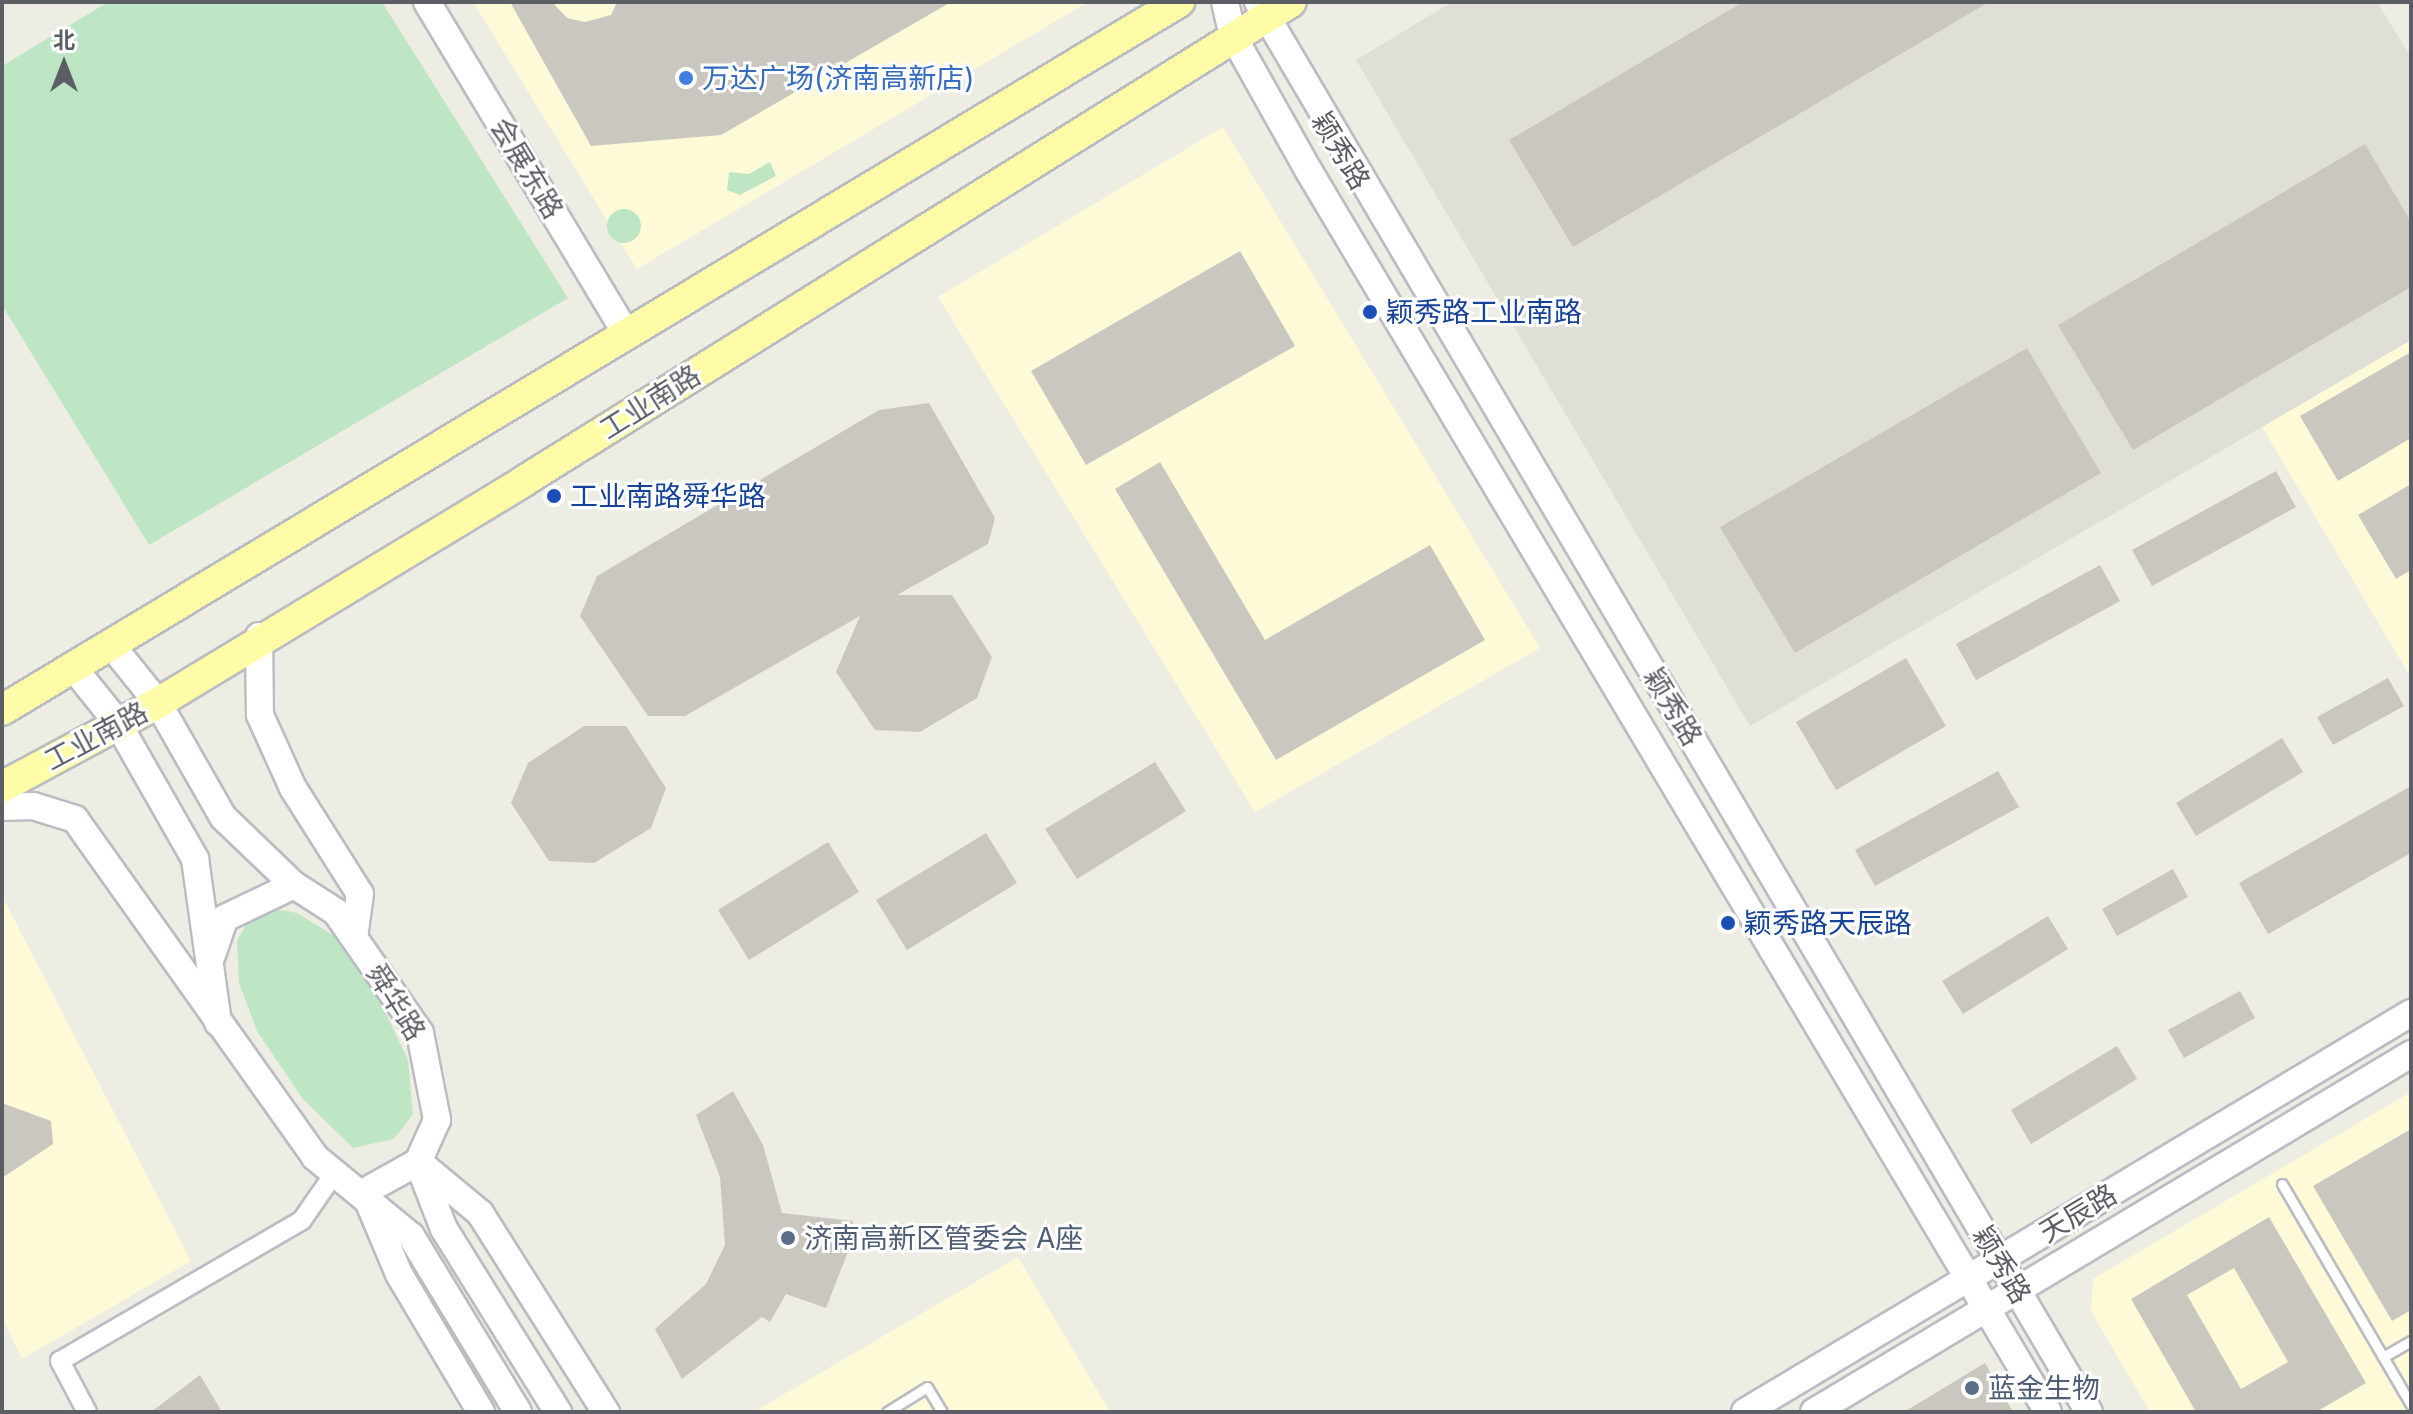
<!DOCTYPE html>
<meta charset="utf-8">
<style>
body{margin:0}
#map{position:relative;width:2413px;height:1414px;overflow:hidden;background:#eeede3;font-family:Inter,"Noto Sans SC",sans-serif}
div>[style]{position:absolute}
.commercial>*{inset:0;background:#fefad8}
.industrial>*{inset:0;background:#dfdfd8}
.green>*{inset:0;background:#bfe6c4}
.round{border-radius:50%}
.building>*{inset:0;background:#c9c7c0}
.roads{filter:drop-shadow(2px 0 #bbbcc2) drop-shadow(-2px 0 #bbbcc2) drop-shadow(0 2px #bbbcc2) drop-shadow(0 -2px #bbbcc2)}
.lane>*{height:9px;margin:-4.5px;padding:0 4.5px;transform-origin:4.5px;border-radius:4.5px;background:#fff}
.street>*{height:18px;margin:-9px;padding:0 9px;transform-origin:9px;border-radius:9px;background:#fff}
.secondary>*{height:26px;margin:-13px;padding:0 13px;transform-origin:13px;border-radius:13px;background:#fff}
.primary>*{height:30px;margin:-15px;padding:0 15px;transform-origin:15px;border-radius:15px;background:#fffca8}
.dots>*{width:22px;height:22px;translate:-50% -50%;box-sizing:border-box;border:4px solid #fff;border-radius:50%}
span{translate:-50% -50%;white-space:nowrap;text-align:center;line-height:1.15;-webkit-text-stroke:6px #fff;paint-order:stroke}
.shop-label{font-size:28px;color:#366cbe}
.left{translate:0 -50%;text-align:left}
.street-label{font-size:28px;color:#5b5e64}
.transit-label{font-size:28px;color:#164399}
.service-label{font-size:28px;color:#4e5e75}
.frame{position:absolute;inset:0;border:4px solid #5b5e64;pointer-events:none}
.north{position:absolute;left:24px;top:24px;width:80px;height:80px;-webkit-text-stroke:6px #fff;paint-order:stroke;rotate:0deg;font-size:22px;font-weight:700;line-height:32px;text-align:center;color:#5b5e64}
.north::after{content:'';display:block;margin:auto;width:28px;height:36px;background:#5b5e64;clip-path:polygon(50% 0,100% 100%,50% 72%,0 100%)}
</style>
<div id="map">
<div class="commercial">
<div style="clip-path:polygon(473px 2px,1088px 2px,637px 269px)"></div>
<div style="clip-path:polygon(1223px 127px,1540px 648px,1255px 812px,938px 297px)"></div>
<div style="clip-path:polygon(2411px 340px,2411px 678px,2262px 427px)"></div>
<div style="clip-path:polygon(2px 896px,191px 1261px,22px 1359px,2px 1317px)"></div>
<div style="clip-path:polygon(2411px 1092px,2411px 1412px,2150px 1412px,2091px 1311px,2093px 1279px)"></div>
<div style="clip-path:polygon(1018px 1257px,1110px 1412px,754px 1412px)"></div>
</div>
<div class="industrial">
<div style="clip-path:polygon(1452px 2px,2377px 2px,2411px 57px,2411px 340px,1750px 726px,1356px 60px)"></div>
</div>
<div class="green">
<div style="clip-path:polygon(108px 2px,382px 2px,568px 298px,149px 545px,2px 305px,2px 66px)"></div>
<div style="clip-path:polygon(770px 162px,776px 176px,740px 195px,727px 190px,729px 172px,749px 174px)"></div>
<div class="round" style="left:607px;top:209px;width:34px;height:34px"></div>
<div style="clip-path:polygon(275px 909px,297px 913px,336px 937px,380px 1001px,408px 1060px,413px 1114px,394px 1139px,353px 1148px,302px 1098px,257px 1031px,239px 983px,237px 941px,250px 917px)"></div>
</div>
<div class="building">
<div style="clip-path:polygon(510px 2px,552px 2px,567px 18px,585px 22px,611px 15px,617px 2px,951px 2px,721px 135px,591px 146px)"></div>
<div style="clip-path:polygon(1743px 2px,1989px 2px,1573px 247px,1509px 140px)"></div>
<div style="clip-path:polygon(2365px 144px,2411px 222px,2411px 287px,2133px 450px,2058px 325px)"></div>
<div style="clip-path:polygon(1240px 251px,1295px 346px,1086px 465px,1031px 371px)"></div>
<div style="clip-path:polygon(2027px 348px,2101px 473px,1795px 653px,1720px 527px)"></div>
<div style="clip-path:polygon(2411px 352px,2411px 438px,2338px 481px,2300px 416px)"></div>
<div style="clip-path:polygon(929px 403px,995px 518px,988px 544px,897px 595px,952px 595px,992px 657px,977px 698px,920px 732px,875px 730px,836px 672px,860px 616px,685px 716px,648px 716px,580px 616px,597px 576px,879px 410px)"></div>
<div style="clip-path:polygon(1160px 462px,1265px 640px,1430px 545px,1485px 640px,1276px 760px,1115px 489px)"></div>
<div style="clip-path:polygon(2276px 471px,2296px 507px,2152px 586px,2132px 550px)"></div>
<div style="clip-path:polygon(2411px 484px,2411px 570px,2396px 579px,2358px 515px)"></div>
<div style="clip-path:polygon(2100px 565px,2120px 601px,1976px 680px,1956px 644px)"></div>
<div style="clip-path:polygon(1906px 658px,1946px 726px,1836px 790px,1796px 722px)"></div>
<div style="clip-path:polygon(2388px 678px,2404px 706px,2333px 745px,2317px 717px)"></div>
<div style="clip-path:polygon(584px 726px,626px 726px,666px 788px,651px 828px,594px 863px,549px 861px,511px 803px,528px 763px)"></div>
<div style="clip-path:polygon(2282px 738px,2303px 772px,2196px 836px,2176px 803px)"></div>
<div style="clip-path:polygon(1155px 762px,1186px 811px,1077px 879px,1045px 829px)"></div>
<div style="clip-path:polygon(1998px 771px,2019px 807px,1875px 886px,1855px 850px)"></div>
<div style="clip-path:polygon(2411px 786px,2411px 853px,2268px 934px,2239px 883px)"></div>
<div style="clip-path:polygon(986px 833px,1017px 883px,907px 950px,876px 900px)"></div>
<div style="clip-path:polygon(828px 842px,859px 892px,749px 960px,718px 910px)"></div>
<div style="clip-path:polygon(2173px 869px,2188px 897px,2117px 936px,2102px 909px)"></div>
<div style="clip-path:polygon(2048px 916px,2068px 949px,1963px 1014px,1942px 981px)"></div>
<div style="clip-path:polygon(2240px 991px,2255px 1018px,2184px 1058px,2168px 1030px)"></div>
<div style="clip-path:polygon(2117px 1046px,2137px 1079px,2031px 1144px,2011px 1110px)"></div>
<div style="clip-path:polygon(733px 1091px,763px 1145px,782px 1213px,853px 1221px,851px 1244px,826px 1308px,786px 1294px,770px 1322px,762px 1317px,682px 1379px,655px 1329px,706px 1284px,725px 1245px,720px 1177px,696px 1115px)"></div>
<div style="clip-path:polygon(2px 1103px,51px 1121px,53px 1144px,2px 1178px)"></div>
<div style="clip-path:polygon(2411px 1129px,2411px 1310px,2392px 1321px,2313px 1186px)"></div>
<div style="clip-path:polygon(evenodd,2269px 1217px,2366px 1383px,2316px 1412px,2196px 1412px,2131px 1299px,2269px 1217px,2234px 1268px,2288px 1362px,2241px 1389px,2187px 1295px,2234px 1268px)"></div>
<div style="clip-path:polygon(1985px 1363px,2013px 1412px,1904px 1412px)"></div>
<div style="clip-path:polygon(200px 1375px,222px 1412px,151px 1412px)"></div>
</div>
<div class="roads">
<div class="lane">
<div style="left:2282px;top:1184px;width:256px;rotate:59.7deg"></div>
<div style="left:2383px;top:1357px;width:32px;rotate:-30deg"></div>
<div style="left:887px;top:1412px;width:47px;rotate:-32deg"></div>
<div style="left:927px;top:1387px;width:29px;rotate:59deg"></div>
</div>
<div class="street">
<div style="left:87px;top:1412px;width:58px;rotate:-117.9deg"></div>
<div style="left:60px;top:1361px;width:280px;rotate:-30.2deg"></div>
<div style="left:302px;top:1220px;width:56px;rotate:-55.2deg"></div>
</div>
<div class="secondary">
<div style="left:427px;top:2px;width:388px;rotate:59deg"></div>
<div style="left:1225px;top:2px;width:35px;rotate:77deg"></div>
<div style="left:1233px;top:36px;width:157px;rotate:60.7deg"></div>
<div style="left:1310px;top:173px;width:1442px;rotate:59.22deg"></div>
<div style="left:1258px;top:2px;width:1637px;rotate:59.49deg"></div>
<div style="left:259px;top:636px;width:79px;rotate:89.3deg"></div>
<div style="left:260px;top:715px;width:80px;rotate:65.7deg"></div>
<div style="left:293px;top:788px;width:125px;rotate:57.7deg"></div>
<div style="left:360px;top:894px;width:43px;rotate:97.9deg"></div>
<div style="left:112px;top:646px;width:73px;rotate:51.1deg"></div>
<div style="left:158px;top:703px;width:131px;rotate:60.3deg"></div>
<div style="left:223px;top:817px;width:98px;rotate:43.8deg"></div>
<div style="left:294px;top:885px;width:50px;rotate:32.7deg"></div>
<div style="left:336px;top:912px;width:147px;rotate:55.2deg"></div>
<div style="left:420px;top:1033px;width:89px;rotate:78.9deg"></div>
<div style="left:437px;top:1120px;width:46px;rotate:114.3deg"></div>
<div style="left:418px;top:1162px;width:72px;rotate:68.8deg"></div>
<div style="left:444px;top:1229px;width:216px;rotate:58.1deg"></div>
<div style="left:72px;top:666px;width:72px;rotate:51.2deg"></div>
<div style="left:117px;top:722px;width:158px;rotate:60.3deg"></div>
<div style="left:195px;top:859px;width:165px;rotate:82deg"></div>
<div style="left:2px;top:807px;width:31px;rotate:-2deg"></div>
<div style="left:33px;top:806px;width:44px;rotate:17.2deg"></div>
<div style="left:75px;top:819px;width:415px;rotate:54.6deg"></div>
<div style="left:315px;top:1157px;width:124px;rotate:39.5deg"></div>
<div style="left:411px;top:1236px;width:206px;rotate:58.7deg"></div>
<div style="left:212px;top:955px;width:39px;rotate:-71deg"></div>
<div style="left:225px;top:918px;width:76px;rotate:-25.6deg"></div>
<div style="left:421px;top:1164px;width:77px;rotate:39.7deg"></div>
<div style="left:480px;top:1213px;width:236px;rotate:57.7deg"></div>
<div style="left:364px;top:1192px;width:62px;rotate:-29.1deg"></div>
<div style="left:369px;top:1203px;width:77px;rotate:67.1deg"></div>
<div style="left:399px;top:1274px;width:161px;rotate:59.3deg"></div>
<div style="left:1745px;top:1412px;width:776px;rotate:-30.93deg"></div>
<div style="left:1814px;top:1412px;width:696px;rotate:-30.95deg"></div>
</div>
<div class="primary">
<div style="left:2px;top:710px;width:1374px;rotate:-31.03deg"></div>
<div style="left:2px;top:787px;width:177px;rotate:-28.3deg"></div>
<div style="left:158px;top:703px;width:428px;rotate:-31.2deg"></div>
<div style="left:524px;top:481px;width:904px;rotate:-31.99deg"></div>
</div>
</div>
<div class="dots">
<div style="left:686px;top:78px;background:#3f7fe0"></div>
<div style="left:1370px;top:312px;background:#1a4fb4"></div>
<div style="left:554px;top:496px;background:#1a4fb4"></div>
<div style="left:1728px;top:923px;background:#1a4fb4"></div>
<div style="left:788px;top:1238px;background:#5c6f8a"></div>
<div style="left:1972px;top:1388px;background:#5c6f8a"></div>
</div>
<div class="shop-label">
<span class="left" style="left:702px;top:78px">万达广场(济南高新店)</span>
</div>
<div class="street-label">
<span style="left:1341px;top:151px;rotate:59deg">颖秀路</span>
<span style="left:527px;top:168px;rotate:59deg">会展东路</span>
<span style="left:650px;top:402px;rotate:-32deg">工业南路</span>
<span style="left:1673px;top:707px;rotate:59deg">颖秀路</span>
<span style="left:96px;top:736px;rotate:-28deg">工业南路</span>
<span style="left:396px;top:1002px;rotate:58deg">舜华路</span>
<span style="left:2078px;top:1213px;rotate:-31deg">天辰路</span>
<span style="left:2002px;top:1265px;rotate:59deg">颖秀路</span>
</div>
<div class="transit-label">
<span class="left" style="left:1386px;top:312px">颖秀路工业南路</span>
<span class="left" style="left:570px;top:496px">工业南路舜华路</span>
<span class="left" style="left:1744px;top:923px">颖秀路天辰路</span>
</div>
<div class="service-label">
<span class="left" style="left:804px;top:1238px">济南高新区管委会 A座</span>
<span class="left" style="left:1988px;top:1388px">蓝金生物</span>
</div>
<div class="frame"></div>
<div class="north">北</div>
</div>
